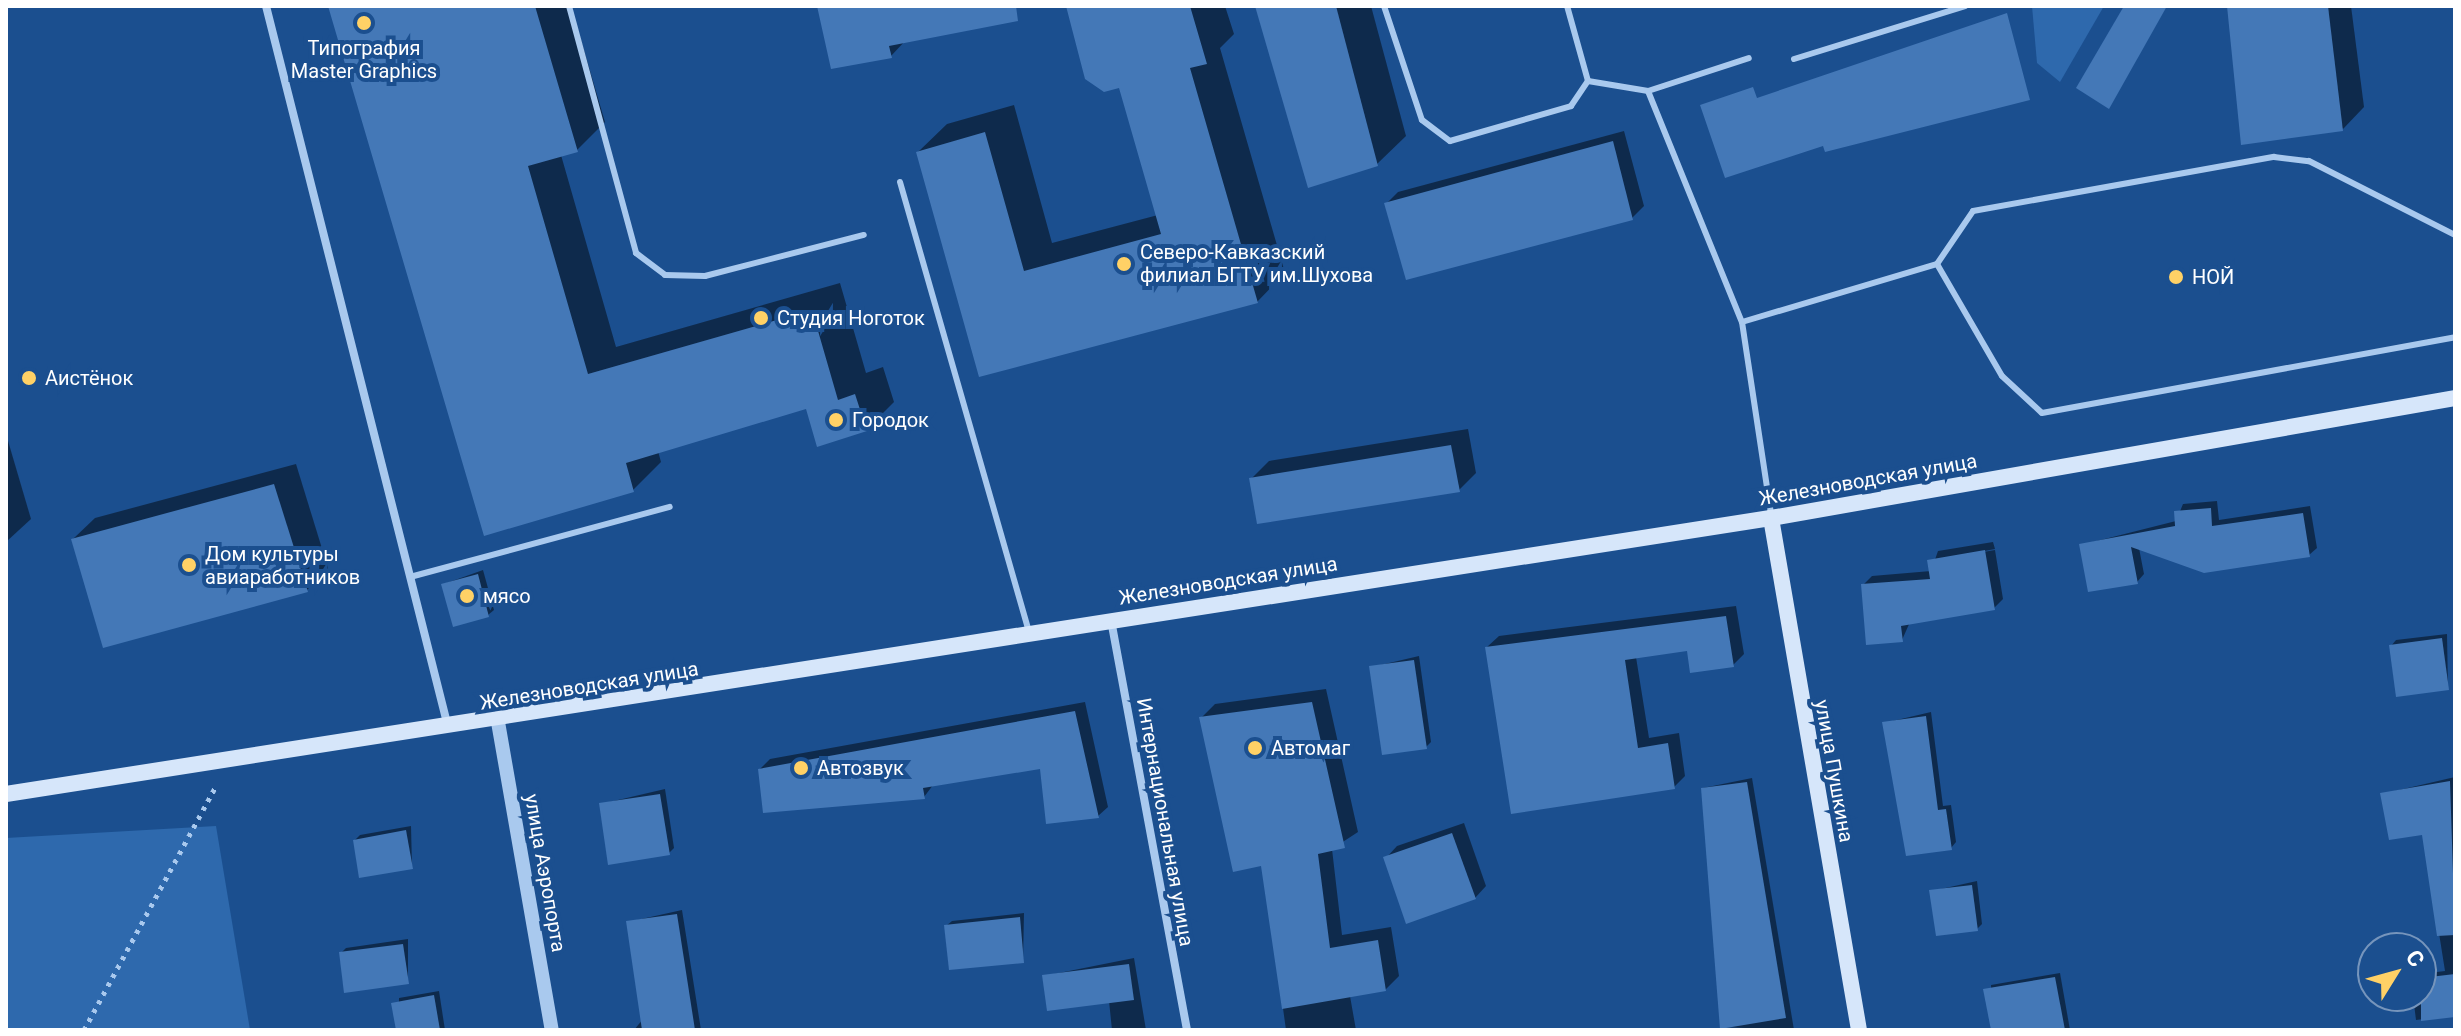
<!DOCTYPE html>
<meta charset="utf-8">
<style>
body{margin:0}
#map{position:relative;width:2461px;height:1036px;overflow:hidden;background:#1b4f8f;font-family:Roboto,sans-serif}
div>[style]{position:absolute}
.green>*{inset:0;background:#2e69ad}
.shadow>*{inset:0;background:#0007}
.building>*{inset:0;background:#4478b7}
.path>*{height:5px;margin-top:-2.5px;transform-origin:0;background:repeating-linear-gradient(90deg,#a9c9ee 0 4px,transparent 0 10px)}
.service>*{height:6px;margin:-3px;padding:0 3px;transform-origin:3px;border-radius:3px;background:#a9c9ee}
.minor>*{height:8px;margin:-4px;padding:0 4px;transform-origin:4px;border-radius:4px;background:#a9c9ee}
.tertiary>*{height:14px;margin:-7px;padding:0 7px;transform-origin:7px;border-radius:7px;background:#a9c9ee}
.secondary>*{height:16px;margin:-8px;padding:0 8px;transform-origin:8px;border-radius:8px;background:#d6e6fa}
.dots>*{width:22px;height:22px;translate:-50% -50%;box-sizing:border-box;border:4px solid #1b4f8f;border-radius:50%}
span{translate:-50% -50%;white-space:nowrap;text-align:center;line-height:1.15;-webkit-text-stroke:8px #1b4f8f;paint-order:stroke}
.poi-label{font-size:20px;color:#fff}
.left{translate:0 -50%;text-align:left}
.street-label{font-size:20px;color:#fff}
.frame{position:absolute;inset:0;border:8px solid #fff;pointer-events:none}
.north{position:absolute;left:2357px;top:932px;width:80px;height:80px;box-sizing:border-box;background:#1b4f8f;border:2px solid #7695bc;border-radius:50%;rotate:53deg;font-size:22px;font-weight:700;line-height:32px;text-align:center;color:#fff}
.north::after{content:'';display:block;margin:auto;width:28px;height:36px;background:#ffd166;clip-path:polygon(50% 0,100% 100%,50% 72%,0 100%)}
</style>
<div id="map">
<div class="green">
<div style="clip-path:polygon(2032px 6px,2104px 6px,2060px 82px,2037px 63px)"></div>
<div style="clip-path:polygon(216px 826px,250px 1030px,6px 1030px,6px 838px)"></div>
</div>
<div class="shadow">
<div style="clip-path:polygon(330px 6px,571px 6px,605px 122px,577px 150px,561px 155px,616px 347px,840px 283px,866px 373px,883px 367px,894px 402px,866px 430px,807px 407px,658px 451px,661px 462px,633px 490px)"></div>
<div style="clip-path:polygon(819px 6px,986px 6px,906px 40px,891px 56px)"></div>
<div style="clip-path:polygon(1068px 6px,1225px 6px,1234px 34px,1220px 48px,1285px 273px,1257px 302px,981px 375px,918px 152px,947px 124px,1014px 105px,1052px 243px,1158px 215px,1121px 86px)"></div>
<div style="clip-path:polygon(1257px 6px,1371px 6px,1406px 136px,1377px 164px)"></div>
<div style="clip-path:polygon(2229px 6px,2351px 6px,2364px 107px,2343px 129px)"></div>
<div style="clip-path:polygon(1624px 131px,1644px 206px,1632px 218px,1387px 203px,1398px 192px)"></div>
<div style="clip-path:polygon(1468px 429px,1476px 473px,1459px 490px,1252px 478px,1269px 461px)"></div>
<div style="clip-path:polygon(6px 434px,31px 519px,6px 542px)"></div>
<div style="clip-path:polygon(296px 464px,328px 568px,307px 590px,73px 539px,95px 518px)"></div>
<div style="clip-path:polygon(2217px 501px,2219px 520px,2310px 506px,2317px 548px,2309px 555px,2139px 548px,2144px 574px,2137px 582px,2081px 545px,2176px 521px,2183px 504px)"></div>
<div style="clip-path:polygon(1993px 542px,1995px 549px,1937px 560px,1995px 550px,2003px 599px,1994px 608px,1910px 622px,1902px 640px,1863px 585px,1872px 576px,1931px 571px,1938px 551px)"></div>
<div style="clip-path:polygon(483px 570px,494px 610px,488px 615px,444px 584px)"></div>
<div style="clip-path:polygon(1736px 606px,1744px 654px,1733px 665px,1689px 649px,1636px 657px,1649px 738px,1679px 733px,1685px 776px,1674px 787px,1487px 647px,1499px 636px)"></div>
<div style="clip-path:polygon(2447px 634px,2448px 688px,2391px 646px,2396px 640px)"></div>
<div style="clip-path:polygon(1419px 656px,1431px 742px,1426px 747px,1372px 667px)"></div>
<div style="clip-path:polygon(1326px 689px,1358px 832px,1332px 849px,1342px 935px,1391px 927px,1399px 976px,1385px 990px,1350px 996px,1356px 1030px,1286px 1030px,1263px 864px,1201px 718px,1215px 704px)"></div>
<div style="clip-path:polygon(1085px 702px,1108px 807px,1098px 816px,1041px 767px,933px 785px,924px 797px,760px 769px,770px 759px)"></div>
<div style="clip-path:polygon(1931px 712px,1943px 806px,1951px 805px,1956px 842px,1951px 848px,1884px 723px)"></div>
<div style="clip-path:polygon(2455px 777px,2455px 1015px,2416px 1020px,2413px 996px,2421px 996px,2421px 974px,2445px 971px,2423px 832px,2382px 794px)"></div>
<div style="clip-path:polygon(1752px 778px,1794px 1030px,1722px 1027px,1703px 788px)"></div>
<div style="clip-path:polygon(665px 789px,674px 848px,669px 853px,601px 804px)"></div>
<div style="clip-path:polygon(1464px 823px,1486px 886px,1475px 898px,1386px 858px,1397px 846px)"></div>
<div style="clip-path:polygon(411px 826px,412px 867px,355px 840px,360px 835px)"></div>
<div style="clip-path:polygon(1977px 881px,1982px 924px,1977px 929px,1932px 891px)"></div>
<div style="clip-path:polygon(682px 910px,701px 1030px,634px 1030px,643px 1019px,628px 922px)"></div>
<div style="clip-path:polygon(1024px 913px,1023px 961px,946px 926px,952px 921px)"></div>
<div style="clip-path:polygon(408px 939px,408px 982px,341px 953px,346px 948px)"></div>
<div style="clip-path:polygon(1134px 958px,1146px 1030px,1112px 1030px,1109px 1001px,1044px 976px)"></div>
<div style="clip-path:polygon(2060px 973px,2070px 1030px,1993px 1030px,1991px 985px)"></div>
<div style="clip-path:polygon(439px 991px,445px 1030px,398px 1030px,399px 998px)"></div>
</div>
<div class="building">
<div style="clip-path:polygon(328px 6px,535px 6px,578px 152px,528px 166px,588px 374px,812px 310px,838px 400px,855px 394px,867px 431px,817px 447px,806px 409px,626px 463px,634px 492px,484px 536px)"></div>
<div style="clip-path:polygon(817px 6px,1016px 6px,1018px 21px,889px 46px,892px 58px,831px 69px)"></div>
<div style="clip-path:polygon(1066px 6px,1190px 6px,1207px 64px,1190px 68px,1258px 303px,979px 377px,916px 152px,985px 132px,1024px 271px,1161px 234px,1119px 88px,1104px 92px,1085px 79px)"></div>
<div style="clip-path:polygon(1255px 6px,1336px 6px,1378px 166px,1308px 188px)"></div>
<div style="clip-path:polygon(2124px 6px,2167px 6px,2109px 109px,2076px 88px)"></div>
<div style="clip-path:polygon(2227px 6px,2328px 6px,2343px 131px,2241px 145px)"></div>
<div style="clip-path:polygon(2007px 13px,2030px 100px,1825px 152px,1823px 146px,1725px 178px,1700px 105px,1753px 87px,1757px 98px)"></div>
<div style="clip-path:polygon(1613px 141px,1633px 220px,1406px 280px,1384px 203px)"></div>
<div style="clip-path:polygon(1451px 445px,1460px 492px,1257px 524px,1249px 478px)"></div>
<div style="clip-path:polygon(274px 484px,308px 592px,103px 648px,71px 539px)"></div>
<div style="clip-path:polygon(2211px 508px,2212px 526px,2303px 513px,2310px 557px,2204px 573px,2131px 547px,2138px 584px,2088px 592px,2079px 544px,2175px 526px,2174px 511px)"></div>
<div style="clip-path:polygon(1985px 550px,1995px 610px,1901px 626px,1903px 642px,1866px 645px,1861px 584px,1930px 579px,1927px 560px)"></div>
<div style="clip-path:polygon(478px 574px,489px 617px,453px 627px,441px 584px)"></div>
<div style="clip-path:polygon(1726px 616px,1734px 667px,1690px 673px,1687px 651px,1625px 660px,1638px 748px,1668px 743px,1675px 789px,1511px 814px,1485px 647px)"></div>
<div style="clip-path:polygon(2442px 638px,2449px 690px,2396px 697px,2389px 645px)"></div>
<div style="clip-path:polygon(1414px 660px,1427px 749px,1382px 755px,1369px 666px)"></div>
<div style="clip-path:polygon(1312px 702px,1345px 848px,1318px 854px,1330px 948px,1378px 940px,1386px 991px,1282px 1009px,1261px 866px,1233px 872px,1199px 717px)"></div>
<div style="clip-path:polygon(1075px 711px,1099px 818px,1046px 824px,1040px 769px,923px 788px,925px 799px,763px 813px,758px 769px)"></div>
<div style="clip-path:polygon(1926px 716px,1938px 810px,1946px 809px,1952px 850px,1906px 856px,1882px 722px)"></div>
<div style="clip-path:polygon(2450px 781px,2455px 935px,2437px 936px,2422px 835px,2389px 840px,2380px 793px)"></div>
<div style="clip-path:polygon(1747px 782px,1786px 1018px,1720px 1029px,1701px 788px)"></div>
<div style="clip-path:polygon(660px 794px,670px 855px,608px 865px,599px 803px)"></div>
<div style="clip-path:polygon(406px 830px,413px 869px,359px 878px,353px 840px)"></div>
<div style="clip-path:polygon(1452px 833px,1476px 899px,1406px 924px,1383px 857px)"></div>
<div style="clip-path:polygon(1972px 885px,1978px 931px,1936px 936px,1929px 890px)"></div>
<div style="clip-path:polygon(677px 914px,695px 1030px,642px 1030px,626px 921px)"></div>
<div style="clip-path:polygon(1020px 917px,1024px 963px,949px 970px,944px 925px)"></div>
<div style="clip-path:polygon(403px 944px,409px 984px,344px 993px,339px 952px)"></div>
<div style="clip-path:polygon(1129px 964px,1134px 1000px,1047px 1011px,1042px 975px)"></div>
<div style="clip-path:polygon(2455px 974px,2455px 1017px,2421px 1021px,2421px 978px)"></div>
<div style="clip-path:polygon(2055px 977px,2065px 1030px,1991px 1030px,1983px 989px)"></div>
<div style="clip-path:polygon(434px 995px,440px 1030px,396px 1030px,391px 1003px)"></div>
</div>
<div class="path">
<div style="left:84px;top:1030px;width:275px;rotate:-61.6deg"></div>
</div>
<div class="service">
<div style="left:569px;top:6px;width:256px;rotate:74.8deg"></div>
<div style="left:636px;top:253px;width:36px;rotate:37deg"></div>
<div style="left:665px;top:275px;width:40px;rotate:1.4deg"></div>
<div style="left:705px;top:276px;width:164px;rotate:-14.5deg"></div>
<div style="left:1384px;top:6px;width:120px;rotate:71.6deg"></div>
<div style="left:1422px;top:120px;width:35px;rotate:37deg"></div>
<div style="left:1450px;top:141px;width:126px;rotate:-16.1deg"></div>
<div style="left:1571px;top:106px;width:30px;rotate:-56deg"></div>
<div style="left:1588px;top:81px;width:78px;rotate:-105.6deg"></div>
<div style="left:1794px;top:59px;width:179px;rotate:-17.2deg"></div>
<div style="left:1588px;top:81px;width:61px;rotate:9.5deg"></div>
<div style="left:1648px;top:91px;width:106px;rotate:-18.1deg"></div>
<div style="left:1648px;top:91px;width:249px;rotate:67.9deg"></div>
<div style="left:1742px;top:322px;width:194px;rotate:81.4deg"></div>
<div style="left:900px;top:182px;width:469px;rotate:74deg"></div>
<div style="left:1937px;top:264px;width:129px;rotate:59.9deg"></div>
<div style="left:2002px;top:376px;width:54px;rotate:42.8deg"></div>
<div style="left:2042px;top:413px;width:420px;rotate:-10.4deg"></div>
<div style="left:1742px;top:322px;width:203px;rotate:-16.6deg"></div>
<div style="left:1937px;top:264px;width:64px;rotate:-55.8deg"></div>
<div style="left:1973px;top:211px;width:306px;rotate:-10.2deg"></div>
<div style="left:2274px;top:157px;width:35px;rotate:7deg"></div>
<div style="left:2309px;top:161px;width:164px;rotate:26.9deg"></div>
<div style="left:410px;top:577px;width:269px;rotate:-15.1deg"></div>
</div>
<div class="minor">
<div style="left:266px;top:6px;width:744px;rotate:75.83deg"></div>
<div style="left:1111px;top:620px;width:417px;rotate:79.5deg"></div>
</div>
<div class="tertiary">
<div style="left:498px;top:722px;width:313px;rotate:80.1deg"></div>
</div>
<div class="secondary">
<div style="left:1771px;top:518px;width:520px;rotate:80.25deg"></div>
<div style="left:6px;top:794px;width:1786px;rotate:-8.89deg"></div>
<div style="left:1771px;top:518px;width:694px;rotate:-9.95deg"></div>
</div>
<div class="dots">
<div style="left:364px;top:23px;background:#ffd166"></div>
<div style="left:1124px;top:264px;background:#ffd166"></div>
<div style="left:2176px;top:277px;background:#ffd166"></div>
<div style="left:761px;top:318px;background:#ffd166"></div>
<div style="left:29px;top:378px;background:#ffd166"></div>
<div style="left:836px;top:420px;background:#ffd166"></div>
<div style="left:189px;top:565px;background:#ffd166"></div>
<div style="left:467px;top:596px;background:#ffd166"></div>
<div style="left:1255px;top:748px;background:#ffd166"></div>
<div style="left:801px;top:768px;background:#ffd166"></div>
</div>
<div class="poi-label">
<span style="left:364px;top:60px">Типография<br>Master Graphics</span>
<span class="left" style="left:1140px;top:264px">Северо-Кавказский<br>филиал БГТУ им.Шухова</span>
<span class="left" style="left:2192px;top:277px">НОЙ</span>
<span class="left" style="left:777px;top:318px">Студия Ноготок</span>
<span class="left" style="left:45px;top:378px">Аистёнок</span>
<span class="left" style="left:852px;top:420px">Городок</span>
<span class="left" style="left:205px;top:566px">Дом культуры<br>авиаработников</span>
<span class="left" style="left:483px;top:596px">мясо</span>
<span class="left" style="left:1271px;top:748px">Автомаг</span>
<span class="left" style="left:817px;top:768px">Автозвук</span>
</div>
<div class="street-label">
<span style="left:1868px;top:480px;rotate:-10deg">Железноводская улица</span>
<span style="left:1228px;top:581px;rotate:-9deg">Железноводская улица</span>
<span style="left:589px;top:686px;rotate:-9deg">Железноводская улица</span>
<span style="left:1834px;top:771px;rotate:80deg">улица Пушкина</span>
<span style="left:1165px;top:822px;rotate:80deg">Интернациональная улица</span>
<span style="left:545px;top:873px;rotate:80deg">улица Аэропорта</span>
</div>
<div class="frame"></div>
<div class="north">С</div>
</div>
